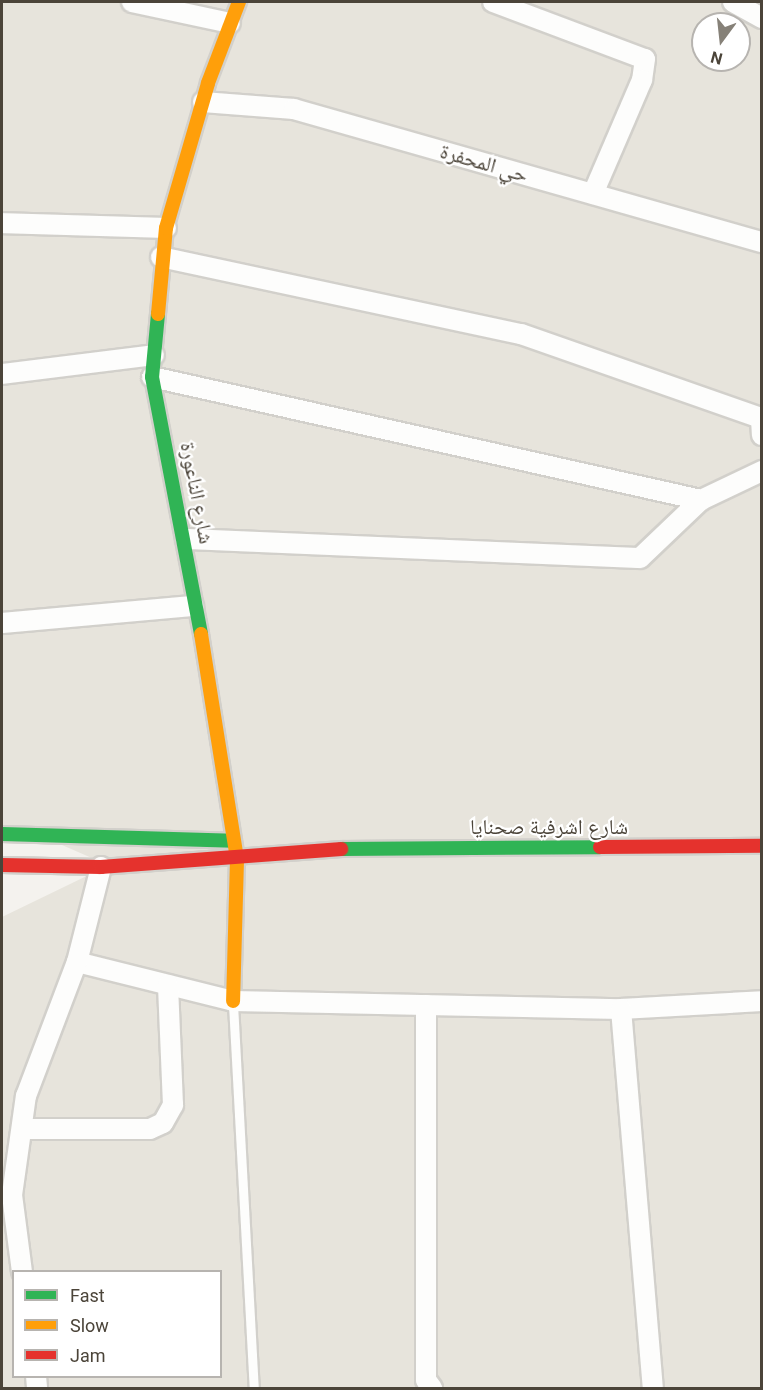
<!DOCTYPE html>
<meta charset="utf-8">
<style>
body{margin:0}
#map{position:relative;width:763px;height:1390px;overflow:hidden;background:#f4f2ee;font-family:Roboto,"Noto Naskh Arabic",sans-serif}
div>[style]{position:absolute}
.residential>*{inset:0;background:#e7e4dc}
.roads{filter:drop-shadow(2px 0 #d2d0cb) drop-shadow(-2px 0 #d2d0cb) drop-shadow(0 2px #d2d0cb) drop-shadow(0 -2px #d2d0cb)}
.lane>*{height:9px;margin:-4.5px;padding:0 4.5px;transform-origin:4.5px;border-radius:4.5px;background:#fdfdfc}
.street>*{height:20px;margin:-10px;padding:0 10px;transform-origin:10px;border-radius:10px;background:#fdfdfc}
.fast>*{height:14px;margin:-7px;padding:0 7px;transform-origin:7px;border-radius:7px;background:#30b455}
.slow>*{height:14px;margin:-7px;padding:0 7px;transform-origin:7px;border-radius:7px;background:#ff9f0a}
.jam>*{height:14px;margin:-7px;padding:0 7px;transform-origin:7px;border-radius:7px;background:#e5322d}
span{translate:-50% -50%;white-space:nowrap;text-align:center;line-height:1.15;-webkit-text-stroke:4.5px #fff;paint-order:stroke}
.street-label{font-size:21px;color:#4b4439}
.frame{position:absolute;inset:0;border:3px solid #4b4439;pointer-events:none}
.legend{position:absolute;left:12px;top:1270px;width:210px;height:108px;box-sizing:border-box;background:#fff;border:2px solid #b7b4b0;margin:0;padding:8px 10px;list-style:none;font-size:18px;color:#4b4439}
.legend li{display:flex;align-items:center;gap:12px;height:30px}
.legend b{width:30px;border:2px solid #b7b4b0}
.north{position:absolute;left:691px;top:12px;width:60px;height:60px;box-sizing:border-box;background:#fff;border:2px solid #b7b4b0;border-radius:50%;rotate:195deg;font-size:16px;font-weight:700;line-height:24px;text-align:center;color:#4b4439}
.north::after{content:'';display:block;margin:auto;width:21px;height:27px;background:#868178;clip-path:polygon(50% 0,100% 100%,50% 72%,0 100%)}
</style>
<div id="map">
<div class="residential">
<div style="clip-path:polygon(evenodd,2px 2px,761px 2px,761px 1388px,2px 1388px,2px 917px,99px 870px,101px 862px,39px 835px,2px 832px,2px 2px,703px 24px,739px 24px,739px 60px,703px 60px,703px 24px,2px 2px,14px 1272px,220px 1272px,220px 1376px,14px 1376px,14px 1272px)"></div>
</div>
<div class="roads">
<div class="lane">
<div style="left:233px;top:1004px;width:385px;rotate:86.9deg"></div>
</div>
<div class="street">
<div style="left:132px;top:2px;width:100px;rotate:12.1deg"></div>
<div style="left:493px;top:2px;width:162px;rotate:20.6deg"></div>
<div style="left:645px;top:59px;width:21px;rotate:98deg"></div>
<div style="left:642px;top:80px;width:124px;rotate:113.3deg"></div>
<div style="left:733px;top:2px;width:33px;rotate:29deg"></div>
<div style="left:203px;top:102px;width:91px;rotate:4.4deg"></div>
<div style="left:294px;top:109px;width:487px;rotate:15.9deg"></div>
<div style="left:2px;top:223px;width:164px;rotate:1.7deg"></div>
<div style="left:161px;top:257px;width:368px;rotate:12.1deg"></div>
<div style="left:521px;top:334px;width:254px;rotate:19.3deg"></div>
<div style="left:761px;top:418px;width:17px;rotate:87deg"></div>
<div style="left:2px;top:374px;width:153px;rotate:-7.1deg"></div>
<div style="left:152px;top:377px;width:563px;rotate:12.63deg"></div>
<div style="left:186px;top:539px;width:454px;rotate:2.4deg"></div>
<div style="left:640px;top:558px;width:84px;rotate:-43.6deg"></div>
<div style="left:701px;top:500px;width:68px;rotate:-25.4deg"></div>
<div style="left:2px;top:623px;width:192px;rotate:-5.1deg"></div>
<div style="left:77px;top:962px;width:161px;rotate:14deg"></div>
<div style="left:233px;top:1001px;width:388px;rotate:1.2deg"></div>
<div style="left:621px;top:1009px;width:141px;rotate:-3.2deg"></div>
<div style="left:426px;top:1005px;width:375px;rotate:90deg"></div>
<div style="left:426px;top:1380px;width:10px;rotate:53deg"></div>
<div style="left:621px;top:1009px;width:380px;rotate:85.2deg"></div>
<div style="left:22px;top:1129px;width:128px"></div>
<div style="left:150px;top:1129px;width:14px;rotate:-25deg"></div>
<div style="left:163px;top:1123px;width:21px;rotate:-61deg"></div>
<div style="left:173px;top:1105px;width:120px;rotate:-92.4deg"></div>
<div style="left:22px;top:1272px;width:78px;rotate:-97.4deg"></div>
<div style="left:12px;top:1195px;width:100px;rotate:-82deg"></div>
<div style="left:26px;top:1096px;width:143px;rotate:-69.2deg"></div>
<div style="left:77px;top:962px;width:98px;rotate:-75.8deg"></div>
<div style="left:36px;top:1376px;width:12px;rotate:85deg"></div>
</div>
<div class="fast">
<div style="left:158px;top:314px;width:63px;rotate:95.4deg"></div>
<div style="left:152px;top:377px;width:262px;rotate:79.2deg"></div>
<div style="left:2px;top:834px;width:231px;rotate:1.7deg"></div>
<div style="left:341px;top:849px;width:259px;rotate:-0.4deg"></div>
</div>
<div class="slow">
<div style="left:158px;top:314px;width:86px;rotate:-84.7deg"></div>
<div style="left:166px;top:228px;width:151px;rotate:-73.8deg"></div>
<div style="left:208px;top:83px;width:87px;rotate:-69.1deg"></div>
<div style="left:201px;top:634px;width:229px;rotate:80.9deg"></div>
<div style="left:237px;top:860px;width:141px;rotate:91.6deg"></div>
</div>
<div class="jam">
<div style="left:600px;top:847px;width:162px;rotate:-0.4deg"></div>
<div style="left:2px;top:865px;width:99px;rotate:1.2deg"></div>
<div style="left:101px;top:867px;width:241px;rotate:-4.3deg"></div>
</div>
</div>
<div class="street-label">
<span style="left:484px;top:163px;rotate:16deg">حي المحفرة</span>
<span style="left:197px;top:493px;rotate:79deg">شارع الناعورة</span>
<span style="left:549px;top:827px">شارع اشرفية صحنايا</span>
</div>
<div class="frame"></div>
<ul class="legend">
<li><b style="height:8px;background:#30b455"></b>Fast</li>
<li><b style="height:8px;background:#ff9f0a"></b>Slow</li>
<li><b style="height:8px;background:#e5322d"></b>Jam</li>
</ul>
<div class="north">N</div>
</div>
